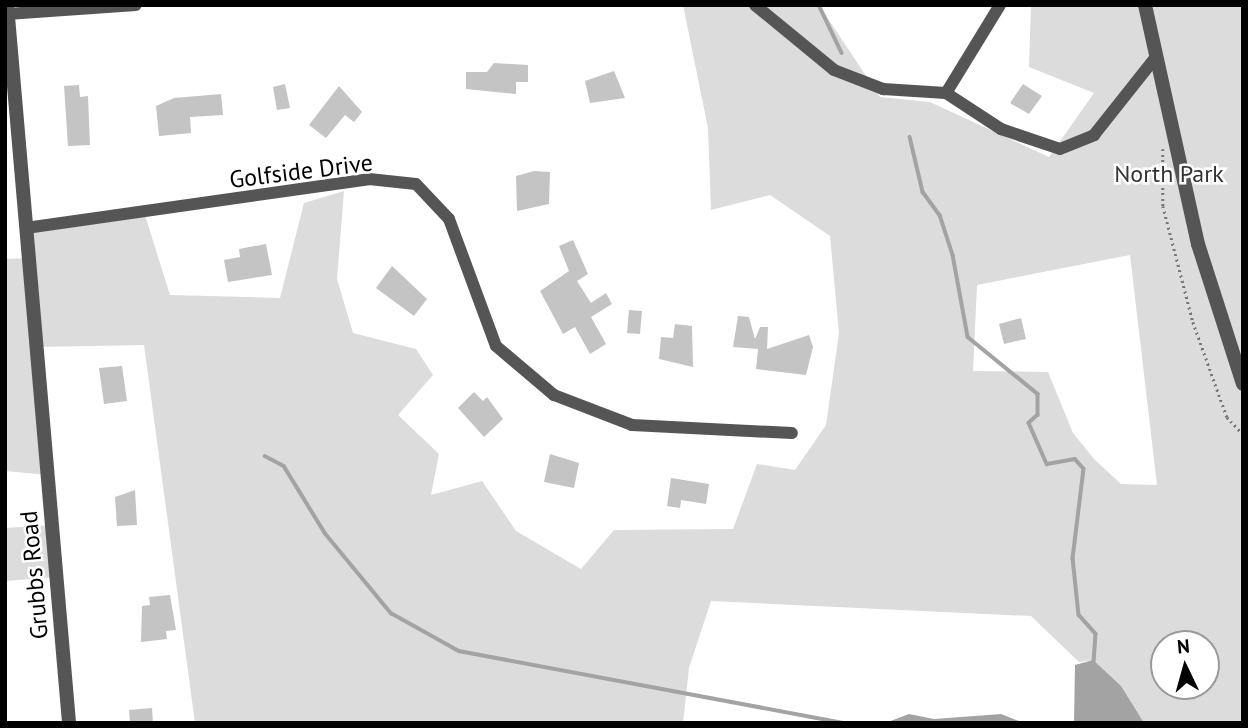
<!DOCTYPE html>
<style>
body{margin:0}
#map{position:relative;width:1248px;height:728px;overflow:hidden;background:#fff;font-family:"PT Sans",sans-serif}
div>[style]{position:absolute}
.green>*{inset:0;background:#dcdcdc}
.water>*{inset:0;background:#a3a3a3}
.stream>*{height:3.5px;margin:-1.75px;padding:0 1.75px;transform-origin:1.75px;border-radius:1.75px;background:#a3a3a3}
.building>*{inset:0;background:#c4c4c4}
.path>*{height:2.5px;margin-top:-1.25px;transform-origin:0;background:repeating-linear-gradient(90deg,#777 0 2px,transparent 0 5.5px)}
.minor>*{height:12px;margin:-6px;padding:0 6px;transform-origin:6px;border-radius:6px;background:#555}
.tertiary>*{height:14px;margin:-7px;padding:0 7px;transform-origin:7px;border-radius:7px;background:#555}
span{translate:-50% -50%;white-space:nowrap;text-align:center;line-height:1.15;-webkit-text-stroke:5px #fff;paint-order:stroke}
.street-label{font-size:24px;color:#000}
.park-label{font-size:24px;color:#333}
.frame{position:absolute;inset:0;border:7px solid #000;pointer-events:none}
.north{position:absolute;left:1150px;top:630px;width:70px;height:70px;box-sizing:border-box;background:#fff;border:2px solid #999;border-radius:50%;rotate:355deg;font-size:19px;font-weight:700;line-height:28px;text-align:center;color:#000}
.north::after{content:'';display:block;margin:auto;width:24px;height:32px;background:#000;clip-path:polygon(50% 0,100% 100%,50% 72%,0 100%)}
</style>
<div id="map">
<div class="green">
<div style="clip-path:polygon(evenodd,683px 5px,819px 5px,880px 97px,930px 102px,1049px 157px,1094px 93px,1029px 67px,1031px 5px,1243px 5px,1243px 723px,1144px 723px,1093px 660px,1079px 662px,1031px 616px,711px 601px,689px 668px,683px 723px,195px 723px,144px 345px,36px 347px,48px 475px,5px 471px,5px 259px,28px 258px,26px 228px,144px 212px,170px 295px,280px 298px,304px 203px,344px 191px,337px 279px,353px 333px,416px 349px,433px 375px,398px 415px,439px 454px,431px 495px,482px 481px,516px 531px,581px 569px,614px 530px,733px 529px,757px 464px,795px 470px,826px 425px,839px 333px,830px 236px,770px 195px,711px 210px,708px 128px,683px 5px,1130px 255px,1157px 485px,1121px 484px,1094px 459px,1073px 433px,1048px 372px,973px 371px,977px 285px,1130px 255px,683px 5px,1164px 644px,1206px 644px,1206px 686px,1164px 686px,1164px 644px)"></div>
<div style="clip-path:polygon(52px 525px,57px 577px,5px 581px,5px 528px)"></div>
</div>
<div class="water">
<div style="clip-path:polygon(1093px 660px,1121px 686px,1144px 723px,1074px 723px,1075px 665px)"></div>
<div style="clip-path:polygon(909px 714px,934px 719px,1001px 714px,1024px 723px,885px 723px)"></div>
</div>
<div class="stream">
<div style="left:819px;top:5px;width:53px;rotate:64.4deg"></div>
<div style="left:910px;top:137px;width:57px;rotate:76.7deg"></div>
<div style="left:923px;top:192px;width:29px;rotate:54deg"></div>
<div style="left:940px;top:215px;width:42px;rotate:72deg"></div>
<div style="left:953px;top:255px;width:83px;rotate:79.6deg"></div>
<div style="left:968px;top:337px;width:90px;rotate:39.2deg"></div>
<div style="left:1038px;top:394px;width:21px;rotate:90deg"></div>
<div style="left:1038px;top:415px;width:12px;rotate:138deg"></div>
<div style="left:1029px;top:423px;width:45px;rotate:66.3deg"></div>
<div style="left:1047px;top:464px;width:28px;rotate:-10deg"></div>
<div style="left:1075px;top:459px;width:13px;rotate:48deg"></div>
<div style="left:1084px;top:469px;width:90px;rotate:97deg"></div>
<div style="left:1073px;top:558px;width:57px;rotate:84deg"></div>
<div style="left:1079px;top:615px;width:25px;rotate:48deg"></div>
<div style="left:1096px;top:634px;width:30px;rotate:94deg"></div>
<div style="left:265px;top:456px;width:21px;rotate:28deg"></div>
<div style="left:284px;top:466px;width:79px;rotate:58.5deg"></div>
<div style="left:325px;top:533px;width:104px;rotate:50.5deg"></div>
<div style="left:391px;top:613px;width:78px;rotate:29.2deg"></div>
<div style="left:459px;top:651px;width:392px;rotate:10.6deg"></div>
</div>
<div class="building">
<div style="clip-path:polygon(494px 63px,528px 65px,528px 82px,516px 82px,516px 94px,466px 89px,466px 72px,487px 72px)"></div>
<div style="clip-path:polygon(614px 71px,625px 98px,590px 103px,585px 81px)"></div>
<div style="clip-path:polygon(285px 84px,290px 108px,277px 110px,273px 87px)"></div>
<div style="clip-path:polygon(1023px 84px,1042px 96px,1029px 114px,1010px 103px)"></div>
<div style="clip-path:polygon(79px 85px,80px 97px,88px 96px,90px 145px,68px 146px,64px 86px)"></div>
<div style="clip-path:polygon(339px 86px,362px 112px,354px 122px,345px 115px,326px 138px,309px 125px)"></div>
<div style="clip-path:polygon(221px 94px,223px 115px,190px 117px,191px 133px,159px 136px,156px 106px,174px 98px)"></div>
<div style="clip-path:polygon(534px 171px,550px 172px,549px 204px,517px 211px,516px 176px)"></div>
<div style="clip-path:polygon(573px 240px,588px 274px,577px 281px,591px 303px,606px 293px,612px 304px,591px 317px,606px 344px,590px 354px,575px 327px,563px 334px,540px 291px,569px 271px,559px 246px)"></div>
<div style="clip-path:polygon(266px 244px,272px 275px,228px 282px,224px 260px,240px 257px,239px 249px)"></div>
<div style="clip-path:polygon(392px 266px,427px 299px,414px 316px,376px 288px)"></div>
<div style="clip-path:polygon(629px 310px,642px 311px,640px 334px,627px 333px)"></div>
<div style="clip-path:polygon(738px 316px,749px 317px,755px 339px,760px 327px,768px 327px,767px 349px,809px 335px,813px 347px,806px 375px,756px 369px,758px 349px,733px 347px)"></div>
<div style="clip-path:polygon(1021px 318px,1026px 339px,1004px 344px,999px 324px)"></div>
<div style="clip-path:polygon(675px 324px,692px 326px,693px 367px,659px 359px,661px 337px,673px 338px)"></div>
<div style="clip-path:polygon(122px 366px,127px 401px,104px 404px,99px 368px)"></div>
<div style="clip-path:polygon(474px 392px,483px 401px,487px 397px,503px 419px,484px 437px,458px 408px)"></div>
<div style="clip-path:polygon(550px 454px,579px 463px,574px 488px,544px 482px)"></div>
<div style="clip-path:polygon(671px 478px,709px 484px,706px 504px,681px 500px,680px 508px,667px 506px)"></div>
<div style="clip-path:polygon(135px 490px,137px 525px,117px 526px,115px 497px)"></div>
<div style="clip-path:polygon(170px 595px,176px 630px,166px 631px,167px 639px,141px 642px,142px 606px,150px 605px,149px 597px)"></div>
<div style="clip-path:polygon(152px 708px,153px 723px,130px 723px,129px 710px)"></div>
</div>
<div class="path">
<div style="left:1163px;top:149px;width:57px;rotate:90deg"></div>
<div style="left:1163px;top:206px;width:120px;rotate:75.5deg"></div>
<div style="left:1193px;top:322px;width:101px;rotate:70.3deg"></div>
<div style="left:1227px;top:417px;width:23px;rotate:47deg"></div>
</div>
<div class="minor">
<div style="left:755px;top:5px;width:102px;rotate:39.4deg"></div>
<div style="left:834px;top:70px;width:53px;rotate:21.2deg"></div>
<div style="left:883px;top:89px;width:63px;rotate:3.6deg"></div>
<div style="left:1000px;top:5px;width:103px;rotate:121.5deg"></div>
<div style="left:946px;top:93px;width:66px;rotate:33.2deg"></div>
<div style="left:1001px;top:129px;width:62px;rotate:18.7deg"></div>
<div style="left:1060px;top:149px;width:37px;rotate:-22deg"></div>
<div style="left:1094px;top:135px;width:98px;rotate:-51.6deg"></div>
<div style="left:7px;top:14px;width:129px;rotate:-4deg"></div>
<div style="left:26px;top:228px;width:346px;rotate:-8.1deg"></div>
<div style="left:369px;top:179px;width:47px;rotate:6.1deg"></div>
<div style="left:416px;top:184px;width:48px;rotate:46.7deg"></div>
<div style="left:449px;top:219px;width:135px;rotate:69.7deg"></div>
<div style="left:496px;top:346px;width:76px;rotate:40.2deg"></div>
<div style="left:554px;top:395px;width:84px;rotate:21deg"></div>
<div style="left:632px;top:425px;width:160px;rotate:2.9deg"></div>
</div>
<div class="tertiary">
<div style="left:7px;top:5px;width:721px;rotate:85.06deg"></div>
<div style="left:1145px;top:5px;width:245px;rotate:77.5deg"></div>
<div style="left:1198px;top:244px;width:147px;rotate:72.2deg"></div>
</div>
<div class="street-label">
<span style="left:301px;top:171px;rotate:-7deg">Golfside Drive</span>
<span style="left:34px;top:575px;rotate:-95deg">Grubbs Road</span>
</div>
<div class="park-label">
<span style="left:1169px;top:174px">North Park</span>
</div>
<div class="frame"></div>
<div class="north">N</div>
</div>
